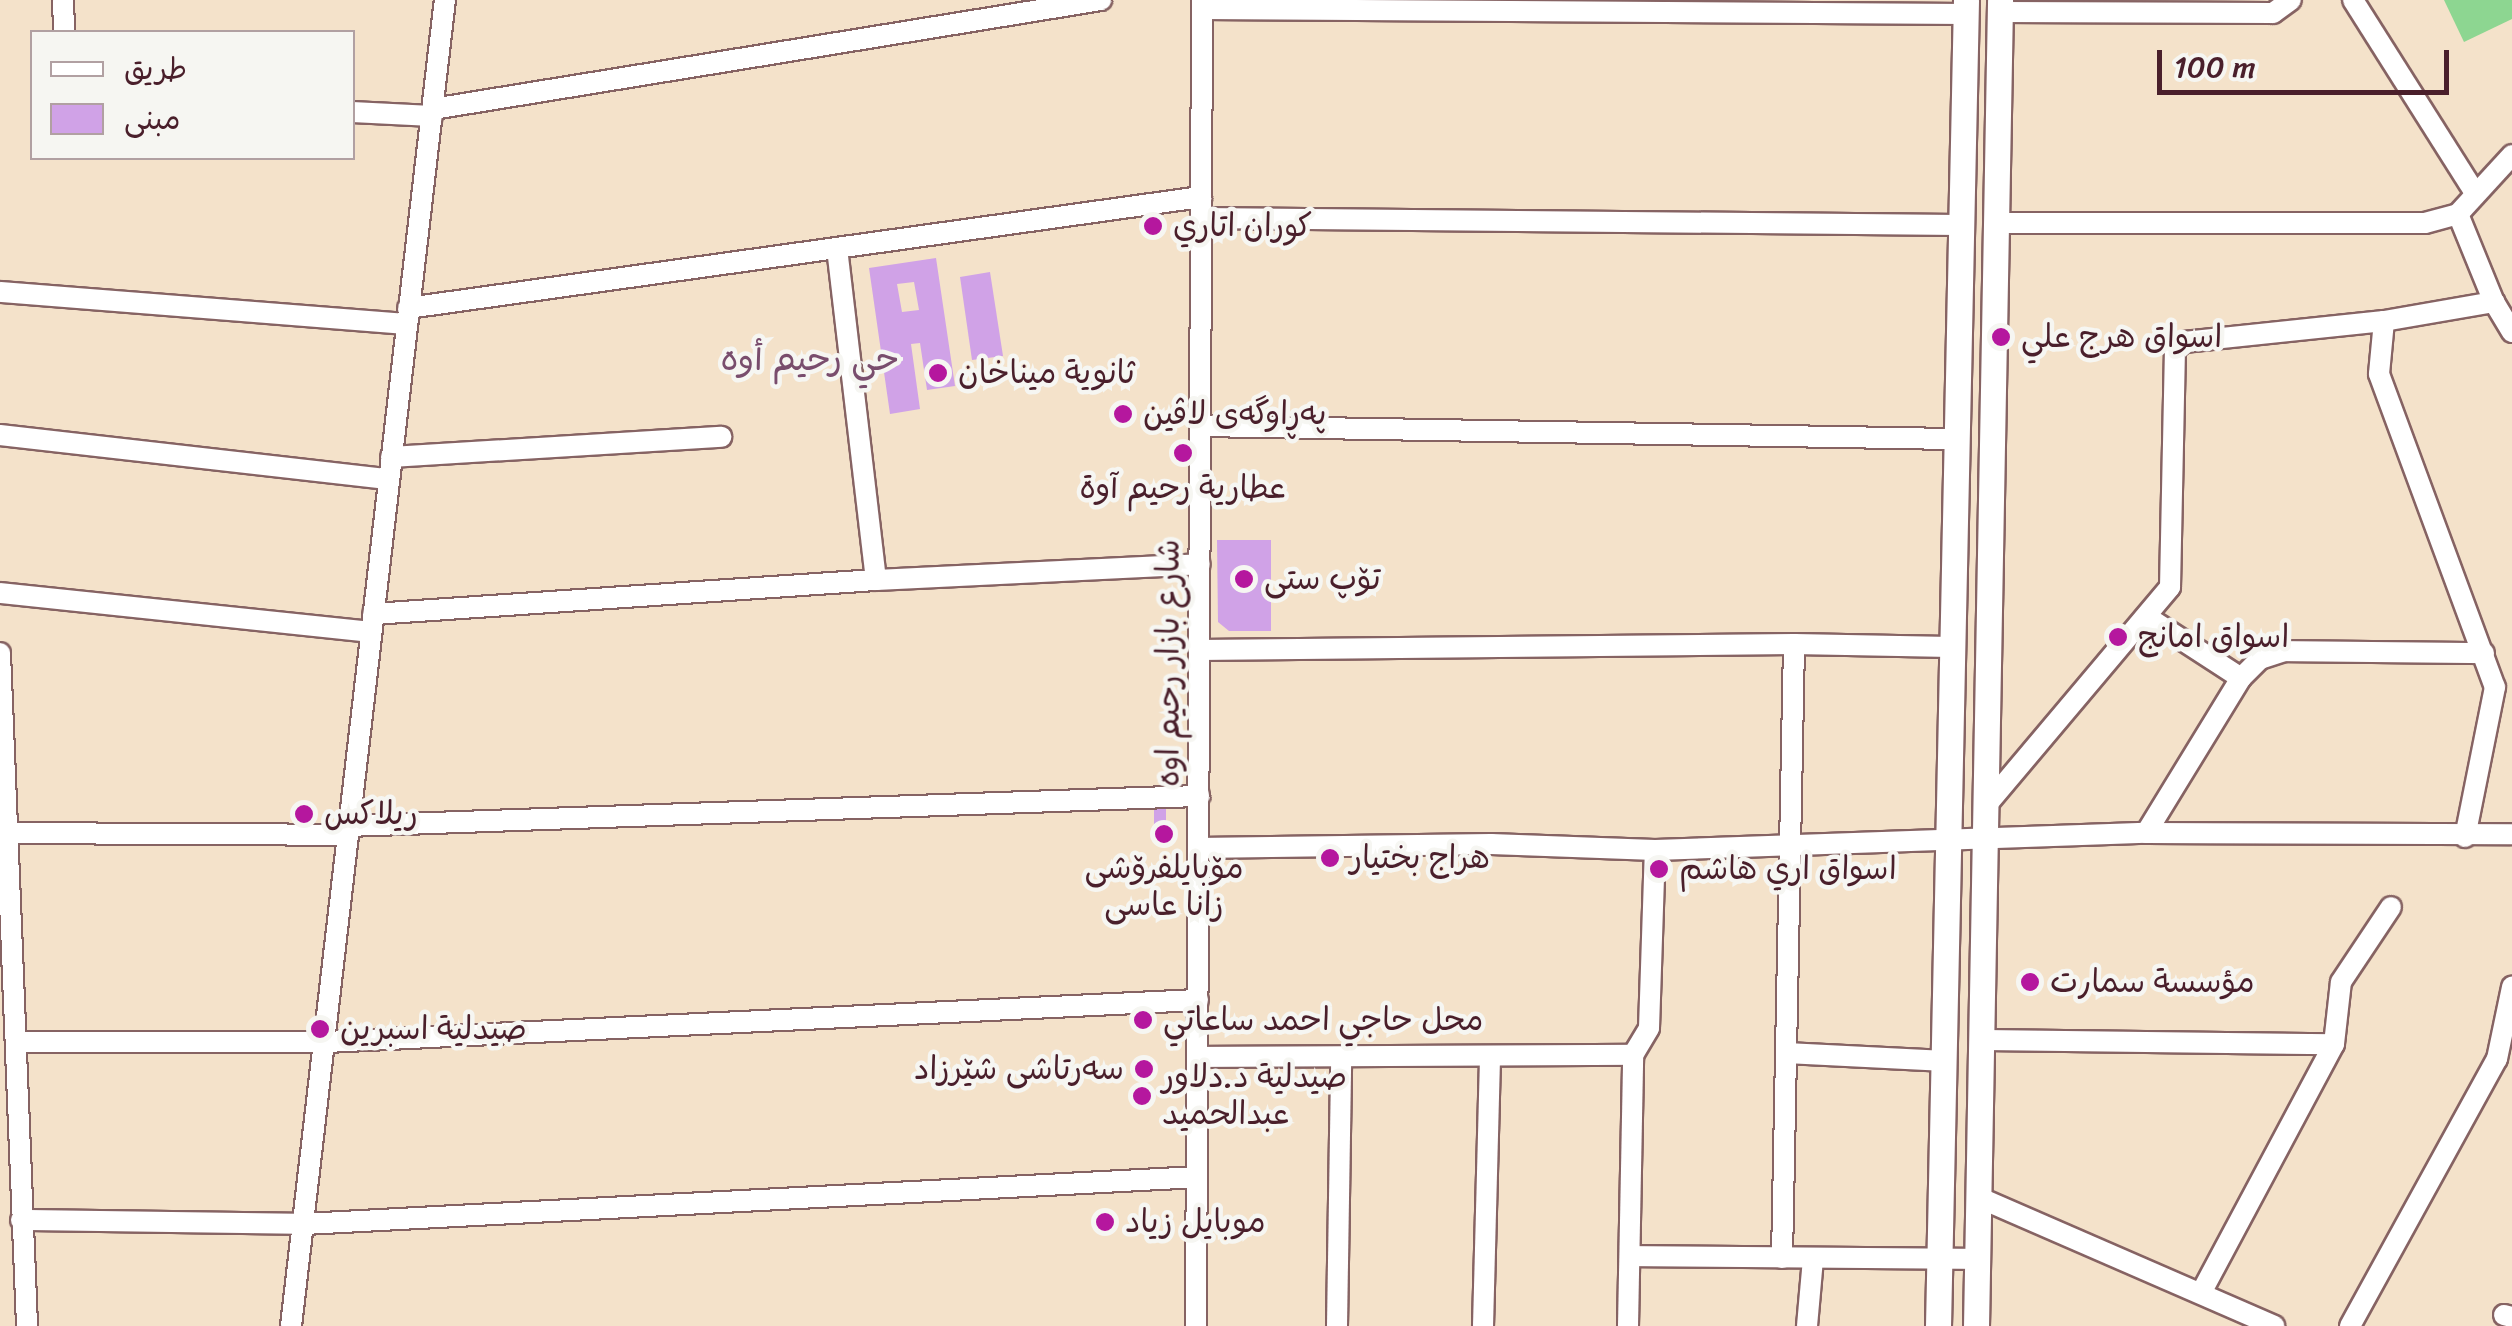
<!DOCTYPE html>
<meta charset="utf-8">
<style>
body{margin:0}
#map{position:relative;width:2512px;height:1326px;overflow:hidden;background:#f4e2ca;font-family:Sriracha,"Playpen Sans Arabic",sans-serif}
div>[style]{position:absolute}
.green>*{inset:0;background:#8dd691}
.building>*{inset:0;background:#d0a2e7}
.roads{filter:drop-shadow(2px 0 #866363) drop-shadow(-2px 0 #866363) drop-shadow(0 2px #866363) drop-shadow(0 -2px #866363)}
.minor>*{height:20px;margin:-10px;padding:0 10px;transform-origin:10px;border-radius:10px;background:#fff}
.tertiary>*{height:25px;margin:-12.5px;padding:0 12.5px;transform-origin:12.5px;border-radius:12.5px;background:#fff}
.dots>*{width:28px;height:28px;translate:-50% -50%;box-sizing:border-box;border:5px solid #f6f6f2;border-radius:50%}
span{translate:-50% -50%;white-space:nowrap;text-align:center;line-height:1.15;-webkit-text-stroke:9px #f6f6f2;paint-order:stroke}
.poi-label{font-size:32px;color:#4a1f2b}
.left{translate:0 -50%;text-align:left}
.right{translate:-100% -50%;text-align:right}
.street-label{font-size:32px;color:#4a1f2b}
.neighbourhood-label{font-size:35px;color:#794d6d}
.legend{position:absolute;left:30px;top:30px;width:325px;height:130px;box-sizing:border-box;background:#f6f6f2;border:2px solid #b1a0a2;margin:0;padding:12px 18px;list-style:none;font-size:30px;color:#4a1f2b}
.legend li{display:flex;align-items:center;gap:20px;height:50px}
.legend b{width:50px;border:2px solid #b1a0a2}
.scale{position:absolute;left:2157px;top:50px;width:292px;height:45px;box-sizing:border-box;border:5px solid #4a1f2b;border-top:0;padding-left:12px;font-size:30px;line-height:35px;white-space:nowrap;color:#4a1f2b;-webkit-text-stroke:8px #f6f6f2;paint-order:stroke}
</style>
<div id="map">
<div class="green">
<div style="clip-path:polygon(2444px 0,2512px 0,2512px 19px,2464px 42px)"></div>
</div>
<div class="building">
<div style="clip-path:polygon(evenodd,936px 258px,955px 386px,927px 390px,920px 343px,911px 344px,920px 409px,890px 414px,869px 268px,936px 258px,914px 282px,919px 310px,902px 312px,897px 284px,914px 282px)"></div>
<div style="clip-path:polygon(990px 272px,1003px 356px,972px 360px,960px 277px)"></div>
<div style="clip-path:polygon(1217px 540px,1271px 540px,1271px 631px,1229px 631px,1218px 622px)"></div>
<div style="clip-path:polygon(1154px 808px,1166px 808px,1166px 824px,1154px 824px)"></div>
</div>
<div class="roads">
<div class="minor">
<div style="left:63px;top:0;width:32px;rotate:88deg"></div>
<div style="left:2353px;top:0;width:228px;rotate:57.7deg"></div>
<div style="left:1202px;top:9px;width:764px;rotate:0.37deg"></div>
<div style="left:2000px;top:12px;width:273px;rotate:0.2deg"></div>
<div style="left:2273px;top:13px;width:22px;rotate:-36deg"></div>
<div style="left:433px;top:109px;width:677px;rotate:-9.27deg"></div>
<div style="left:352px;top:112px;width:80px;rotate:2.9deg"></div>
<div style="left:2458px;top:214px;width:95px;rotate:67.8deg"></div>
<div style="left:2494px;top:302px;width:35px;rotate:59deg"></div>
<div style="left:1201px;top:218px;width:758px;rotate:0.53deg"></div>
<div style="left:1996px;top:223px;width:429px"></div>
<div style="left:2425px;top:223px;width:34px;rotate:-15deg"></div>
<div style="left:2458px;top:214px;width:80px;rotate:-47.5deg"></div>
<div style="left:837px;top:248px;width:334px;rotate:83.3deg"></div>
<div style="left:0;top:292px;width:407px;rotate:4.5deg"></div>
<div style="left:408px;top:308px;width:801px;rotate:-7.97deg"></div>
<div style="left:2384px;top:321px;width:53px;rotate:95.4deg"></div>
<div style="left:2379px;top:374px;width:334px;rotate:69.7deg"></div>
<div style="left:2495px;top:687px;width:153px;rotate:101.3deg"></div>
<div style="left:1200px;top:426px;width:754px;rotate:0.99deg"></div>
<div style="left:0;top:435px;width:390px;rotate:6.5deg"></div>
<div style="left:391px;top:457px;width:331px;rotate:-3.5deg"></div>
<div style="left:0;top:593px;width:373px;rotate:6deg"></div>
<div style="left:373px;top:614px;width:504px;rotate:-3.87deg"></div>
<div style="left:876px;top:580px;width:324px;rotate:-2.8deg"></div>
<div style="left:2147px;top:617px;width:112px;rotate:33deg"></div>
<div style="left:1199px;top:650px;width:595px;rotate:-0.58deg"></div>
<div style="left:1794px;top:644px;width:157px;rotate:1.1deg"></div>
<div style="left:0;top:653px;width:674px;rotate:87.7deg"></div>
<div style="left:1984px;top:808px;width:289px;rotate:-49.9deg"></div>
<div style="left:2170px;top:587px;width:238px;rotate:-88.8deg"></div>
<div style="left:2175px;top:349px;width:11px;rotate:-38deg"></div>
<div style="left:2184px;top:342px;width:201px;rotate:-6deg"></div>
<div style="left:2384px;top:321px;width:112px;rotate:-9.8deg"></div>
<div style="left:347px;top:826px;width:853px;rotate:-2.02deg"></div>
<div style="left:0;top:833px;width:346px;rotate:0.3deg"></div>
<div style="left:2146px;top:833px;width:182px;rotate:-58.5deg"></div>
<div style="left:2241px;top:678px;width:27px;rotate:-45deg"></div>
<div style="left:2260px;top:659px;width:25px;rotate:-18deg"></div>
<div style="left:2284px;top:651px;width:200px;rotate:0.6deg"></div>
<div style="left:1198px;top:848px;width:293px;rotate:-0.8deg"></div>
<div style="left:1491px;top:844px;width:164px;rotate:2.1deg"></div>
<div style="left:1655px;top:850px;width:491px;rotate:-2deg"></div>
<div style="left:2146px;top:833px;width:366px;rotate:0.2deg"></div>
<div style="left:1984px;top:1040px;width:350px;rotate:0.7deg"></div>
<div style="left:16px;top:1042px;width:310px"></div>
<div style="left:326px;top:1042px;width:873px;rotate:-2.76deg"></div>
<div style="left:1786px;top:1053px;width:160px;rotate:2.9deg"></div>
<div style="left:1197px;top:1057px;width:436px;rotate:-0.3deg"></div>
<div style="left:1633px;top:1055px;width:31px;rotate:-59deg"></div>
<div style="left:1649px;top:1028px;width:178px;rotate:-88.1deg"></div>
<div style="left:1980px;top:1198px;width:321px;rotate:23.5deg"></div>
<div style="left:21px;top:1220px;width:283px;rotate:0.8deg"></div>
<div style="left:304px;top:1224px;width:894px;rotate:-3.01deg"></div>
<div style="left:1630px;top:1256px;width:348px;rotate:0.5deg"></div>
<div style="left:1782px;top:1258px;width:614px;rotate:-88.88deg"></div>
<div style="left:2201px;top:1293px;width:282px;rotate:-61.9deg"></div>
<div style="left:2334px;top:1044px;width:62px;rotate:-83.6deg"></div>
<div style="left:2341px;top:982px;width:90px;rotate:-56.3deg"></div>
<div style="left:2504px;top:1315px;width:8px;rotate:14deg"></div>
<div style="left:291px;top:1326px;width:1335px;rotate:-83.38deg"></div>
<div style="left:1196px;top:1326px;width:1326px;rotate:-89.74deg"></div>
<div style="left:1337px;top:1326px;width:267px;rotate:-89.1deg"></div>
<div style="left:1483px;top:1326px;width:269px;rotate:-88.5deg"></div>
<div style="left:1628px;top:1326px;width:271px;rotate:-88.9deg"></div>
<div style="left:1807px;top:1326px;width:67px;rotate:-84.9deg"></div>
<div style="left:2350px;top:1326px;width:305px;rotate:-61.2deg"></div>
<div style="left:2497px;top:1059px;width:74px;rotate:-78.2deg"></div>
</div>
<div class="tertiary">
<div style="left:1938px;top:1326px;width:1326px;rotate:-88.79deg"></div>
<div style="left:1976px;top:1326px;width:1326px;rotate:-88.96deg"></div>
</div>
</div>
<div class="dots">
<div style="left:1153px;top:226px;background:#b5179e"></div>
<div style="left:2001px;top:337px;background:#b5179e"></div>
<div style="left:938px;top:373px;background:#b5179e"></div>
<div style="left:1123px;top:414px;background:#b5179e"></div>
<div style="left:1183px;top:453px;background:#b5179e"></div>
<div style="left:1244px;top:579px;background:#b5179e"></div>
<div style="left:2118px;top:637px;background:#b5179e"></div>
<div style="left:304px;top:814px;background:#b5179e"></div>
<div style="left:1164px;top:834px;background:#b5179e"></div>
<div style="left:1330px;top:858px;background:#b5179e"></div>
<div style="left:1659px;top:869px;background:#b5179e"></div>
<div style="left:2030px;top:982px;background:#b5179e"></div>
<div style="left:1143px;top:1020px;background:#b5179e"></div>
<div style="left:320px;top:1029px;background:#b5179e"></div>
<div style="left:1144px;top:1069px;background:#b5179e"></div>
<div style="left:1142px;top:1096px;background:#b5179e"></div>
<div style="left:1105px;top:1222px;background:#b5179e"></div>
</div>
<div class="poi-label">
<span class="left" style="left:1173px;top:226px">كوران اتاري</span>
<span class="left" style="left:2021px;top:337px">اسواق هرج علي</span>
<span class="left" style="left:958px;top:373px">ثانوية ميناخان</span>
<span class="left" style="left:1143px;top:414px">پەڕاوگەی لاڤین</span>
<span style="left:1183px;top:488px">عطارية رحيم آوة</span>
<span class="left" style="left:1264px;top:579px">تۆپ ستی</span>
<span class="left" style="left:2138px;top:637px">اسواق امانج</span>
<span class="left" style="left:324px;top:814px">ریلاکس</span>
<span class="left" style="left:1350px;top:858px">هراج بختيار</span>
<span style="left:1164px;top:887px">مۆبایلفرۆشی<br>زانا عاسی</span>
<span class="left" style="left:1679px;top:869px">اسواق اري هاشم</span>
<span class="left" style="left:2050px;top:982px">مؤسسة سمارت</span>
<span class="left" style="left:1163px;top:1020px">محل حاجي احمد ساعاتي</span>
<span class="left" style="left:340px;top:1029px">صيدلية اسبرين</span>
<span class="right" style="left:1124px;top:1069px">سەرتاشی شێرزاد</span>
<span class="left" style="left:1162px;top:1096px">صيدلية د.دلاور<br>عبدالحميد</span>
<span class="left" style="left:1125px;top:1222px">موبايل زياد</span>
</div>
<div class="street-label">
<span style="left:1169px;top:663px;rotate:-90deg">شارع بازار رحيم اوه</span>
</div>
<div class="neighbourhood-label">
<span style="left:810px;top:358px">حي رحيم أوه</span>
</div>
<ul class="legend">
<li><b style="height:12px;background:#fff"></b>طريق</li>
<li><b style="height:28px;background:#d0a2e7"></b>مبنى</li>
</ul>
<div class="scale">100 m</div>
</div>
